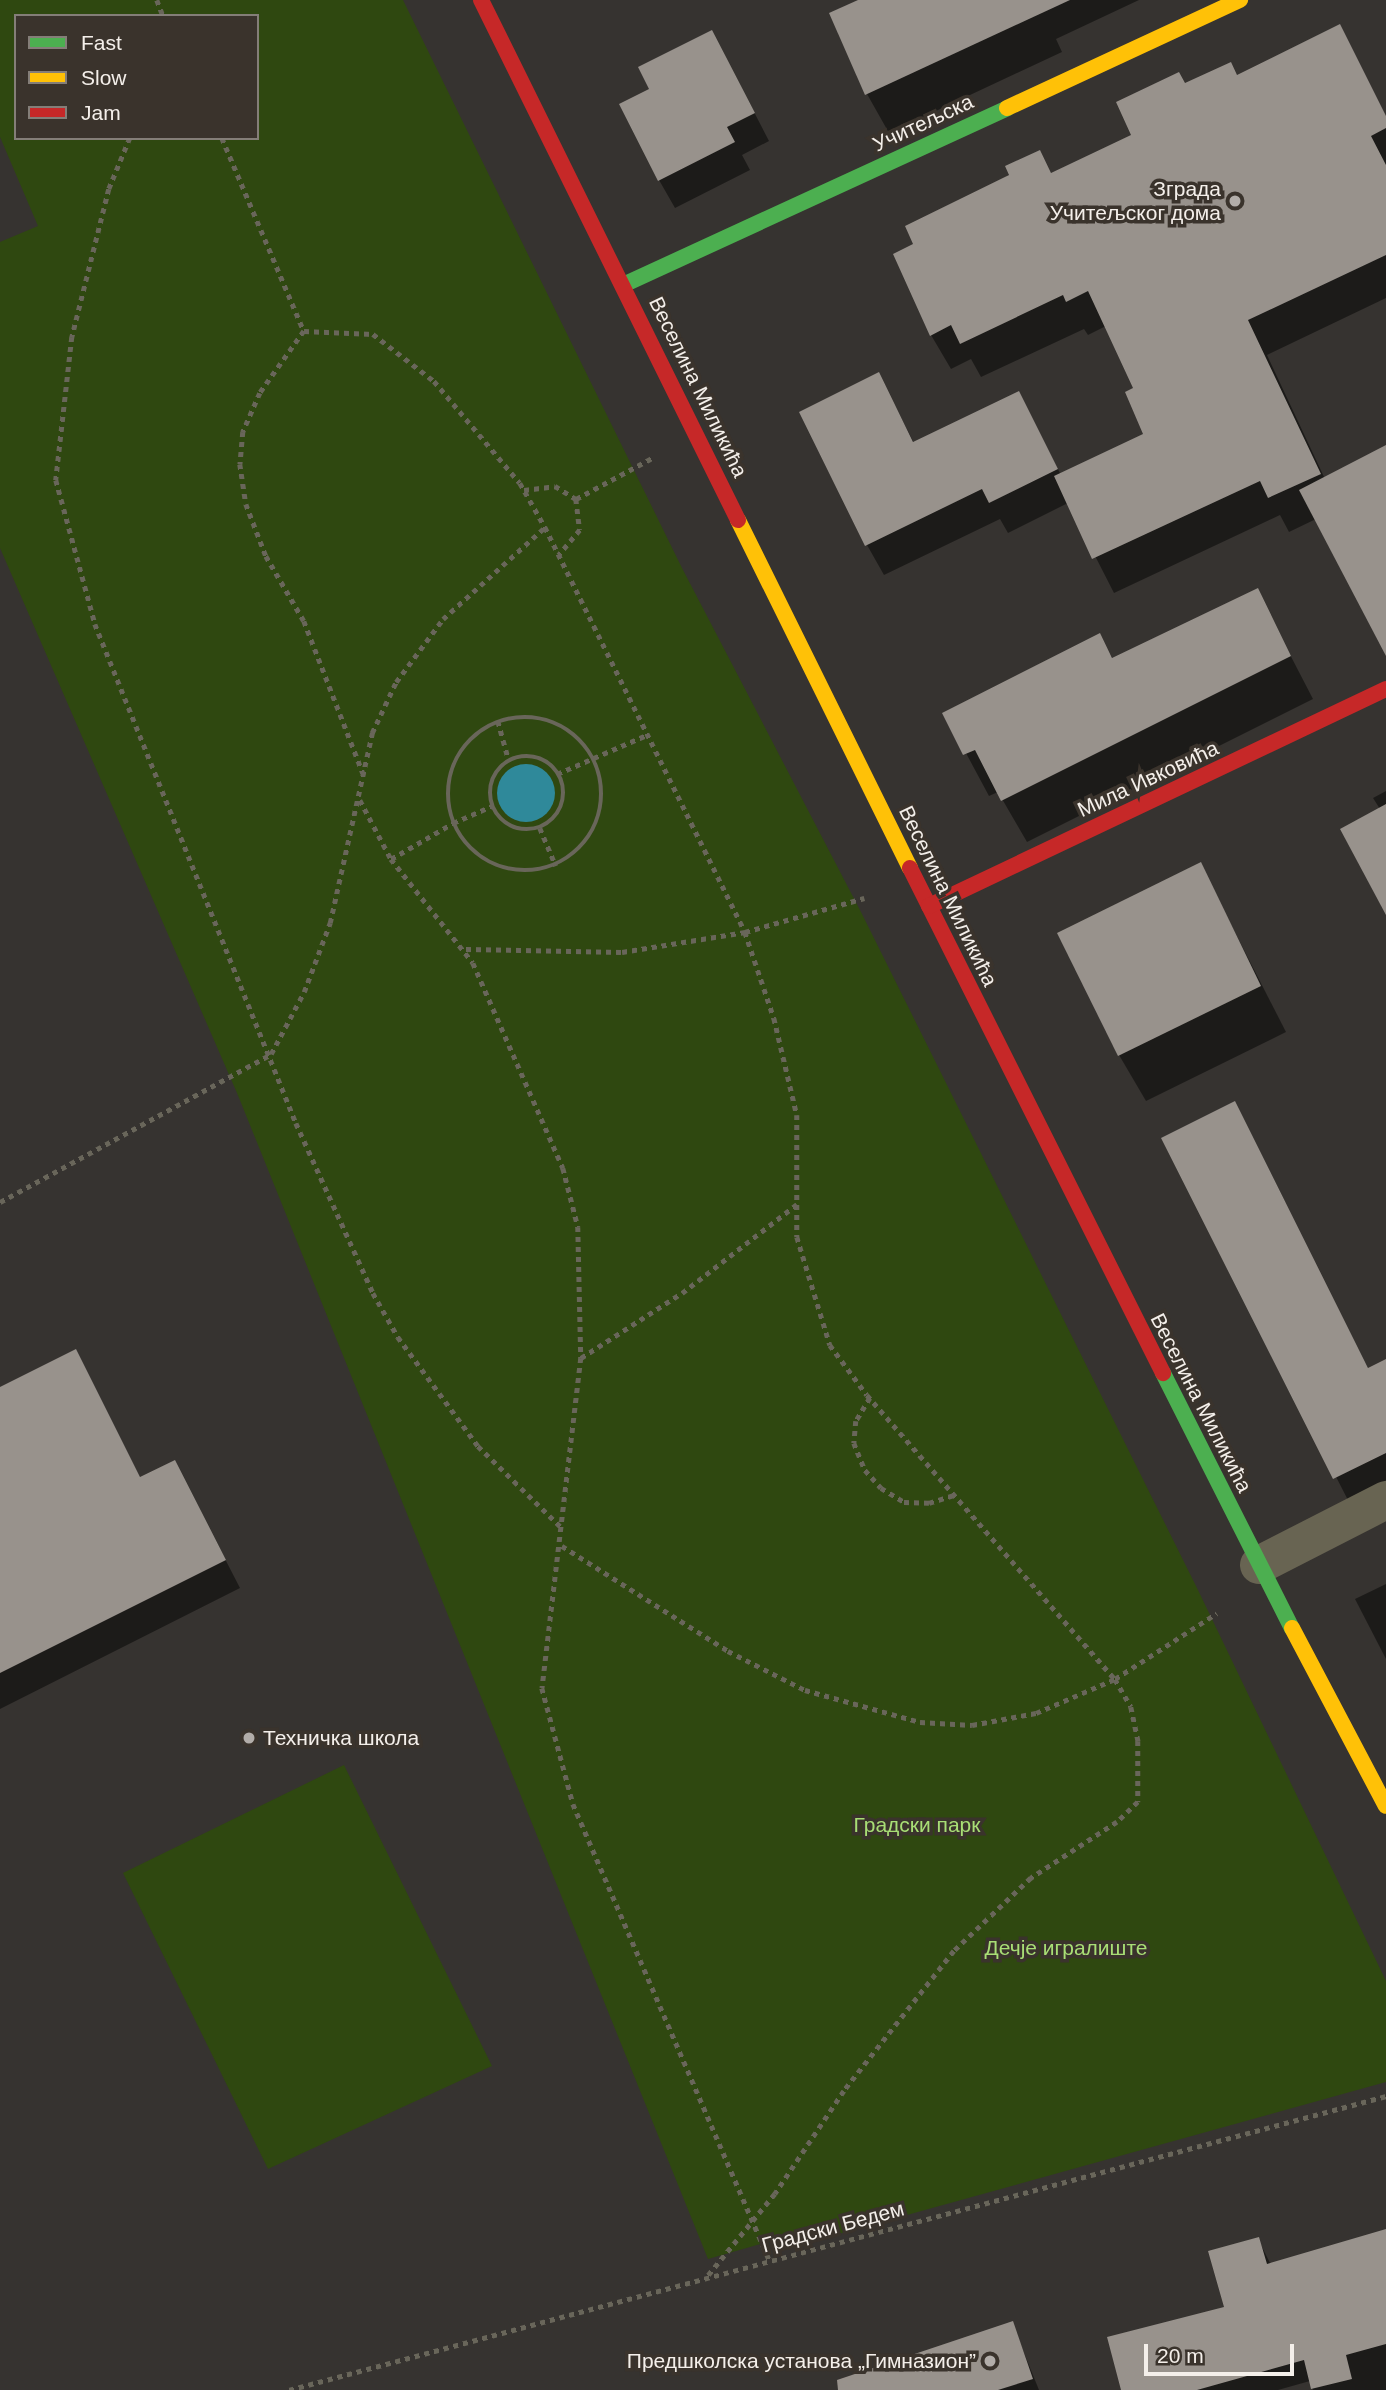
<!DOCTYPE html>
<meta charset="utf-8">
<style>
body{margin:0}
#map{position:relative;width:1386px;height:2390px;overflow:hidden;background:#363330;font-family:Arial,sans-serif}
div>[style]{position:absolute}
.green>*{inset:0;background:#2f4810}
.water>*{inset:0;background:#2f899a}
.round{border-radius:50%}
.shadow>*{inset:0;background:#0007}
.building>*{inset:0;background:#98928c}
.path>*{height:4.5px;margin-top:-2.25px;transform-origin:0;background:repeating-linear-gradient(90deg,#69665a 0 5px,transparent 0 10px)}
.path>.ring{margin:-2.25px;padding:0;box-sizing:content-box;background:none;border:4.5px solid #69665a;border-radius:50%}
.street>*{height:38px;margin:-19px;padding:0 19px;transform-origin:19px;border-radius:19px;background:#686452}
.fast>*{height:16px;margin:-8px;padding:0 8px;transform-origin:8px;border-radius:8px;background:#4caf50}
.slow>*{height:16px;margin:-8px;padding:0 8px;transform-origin:8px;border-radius:8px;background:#ffc107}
.jam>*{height:16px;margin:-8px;padding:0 8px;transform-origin:8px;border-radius:8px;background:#c62828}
.dots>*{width:19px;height:19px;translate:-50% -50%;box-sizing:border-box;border:4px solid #3a332c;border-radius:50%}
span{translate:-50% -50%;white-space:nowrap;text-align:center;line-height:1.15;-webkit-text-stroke:7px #3a332c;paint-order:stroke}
.street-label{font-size:21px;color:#f4efea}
.poi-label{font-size:21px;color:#f4efea}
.right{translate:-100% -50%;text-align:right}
.left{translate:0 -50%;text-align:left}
.park-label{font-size:21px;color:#a8de75}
.legend{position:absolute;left:14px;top:14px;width:245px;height:126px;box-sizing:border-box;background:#3a332c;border:2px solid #847e78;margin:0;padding:9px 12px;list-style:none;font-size:21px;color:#f4efea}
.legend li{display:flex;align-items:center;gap:14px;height:35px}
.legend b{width:35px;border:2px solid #847e78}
.scale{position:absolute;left:1144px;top:2344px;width:150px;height:32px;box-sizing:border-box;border:4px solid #f4efea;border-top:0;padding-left:9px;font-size:21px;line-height:24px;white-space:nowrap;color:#f4efea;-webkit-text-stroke:5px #3a332c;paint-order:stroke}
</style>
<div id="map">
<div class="green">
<div style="clip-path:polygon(evenodd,0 0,403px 0,682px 568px,862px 914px,1198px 1590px,1386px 1981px,1386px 2082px,842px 2233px,778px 2248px,774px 2240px,708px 2259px,237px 1093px,0 548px,0 242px,38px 226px,0 137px,0 0,16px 16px,257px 16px,257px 138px,16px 138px,16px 16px)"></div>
<div style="clip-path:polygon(344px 1765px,492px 2066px,268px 2169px,123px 1873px)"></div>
</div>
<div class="water">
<div class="round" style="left:497px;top:764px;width:58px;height:58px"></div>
</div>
<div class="shadow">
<div style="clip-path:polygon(862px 0,1139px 0,1056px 39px,1062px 52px,889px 133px,867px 94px)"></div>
<div style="clip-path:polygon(1339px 26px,1386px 117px,1386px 298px,1267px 355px,1325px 479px,1386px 453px,1386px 642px,1316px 519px,1289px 532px,1280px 515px,1114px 593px,1068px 503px,1008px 533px,1000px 519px,884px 575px,867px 545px,878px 374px,914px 443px,1018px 393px,1061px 475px,1146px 435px,1136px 389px,1106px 326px,1088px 335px,1084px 329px,981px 377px,971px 359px,951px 369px,931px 335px,915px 245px,1039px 152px,1052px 175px,1133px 136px,1185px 85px,1237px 77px)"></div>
<div style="clip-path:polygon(727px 60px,769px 141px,742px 155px,750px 170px,675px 208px,659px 180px)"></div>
<div style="clip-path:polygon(1257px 591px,1313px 699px,1027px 842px,998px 792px,989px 796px,945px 714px,1099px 635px,1113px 659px)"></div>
<div style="clip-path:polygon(1386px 791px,1386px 912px,1380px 809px,1373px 798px)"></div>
<div style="clip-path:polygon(1200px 864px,1286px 1032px,1146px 1101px,1119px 1055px)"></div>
<div style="clip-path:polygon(1234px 1103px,1369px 1370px,1386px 1361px,1386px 1491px,1352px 1508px,1163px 1139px)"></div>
<div style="clip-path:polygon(75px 1351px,141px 1479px,175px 1462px,240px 1588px,0 1709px,0 1389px)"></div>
<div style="clip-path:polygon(1386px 1584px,1386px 1659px,1355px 1599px)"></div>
<div style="clip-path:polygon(1386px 2231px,1386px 2390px,1313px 2390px,1310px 2381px,1278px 2390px,1123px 2390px,1226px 2308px,1258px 2239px,1271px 2265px)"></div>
<div style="clip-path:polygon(1012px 2323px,1039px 2390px,877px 2390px)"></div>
</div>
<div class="building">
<div style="clip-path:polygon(858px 0,1070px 0,865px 95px,829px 13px)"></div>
<div style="clip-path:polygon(1340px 24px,1386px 116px,1386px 128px,1371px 136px,1386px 165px,1386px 255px,1248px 320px,1321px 474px,1268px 498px,1260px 481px,1092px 559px,1054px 476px,1143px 434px,1125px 392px,1133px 388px,1088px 291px,1066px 302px,1063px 295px,960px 344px,951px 325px,930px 336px,893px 254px,913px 244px,905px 226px,1009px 175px,1005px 166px,1040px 150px,1051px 173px,1131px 135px,1116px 102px,1179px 72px,1185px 83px,1231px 62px,1237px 75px)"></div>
<div style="clip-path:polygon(712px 30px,755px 113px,727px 127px,735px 142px,658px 181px,619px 104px,649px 89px,638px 67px)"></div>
<div style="clip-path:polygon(879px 372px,913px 442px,1019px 391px,1058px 469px,989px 503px,982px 489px,865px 546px,799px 412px)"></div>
<div style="clip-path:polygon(1386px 445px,1386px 656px,1299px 490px)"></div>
<div style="clip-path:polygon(1258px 588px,1291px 656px,1001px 801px,975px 750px,963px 755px,942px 713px,1100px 633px,1112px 658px)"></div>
<div style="clip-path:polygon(1386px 804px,1386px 915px,1340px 829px)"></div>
<div style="clip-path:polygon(1201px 862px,1261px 986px,1118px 1056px,1057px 933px)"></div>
<div style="clip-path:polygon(1235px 1101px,1368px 1368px,1386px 1359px,1386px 1453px,1333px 1479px,1161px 1138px)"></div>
<div style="clip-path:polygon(76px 1349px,140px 1477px,175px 1460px,226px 1560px,0 1673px,0 1387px)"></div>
<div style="clip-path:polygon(1386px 2229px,1386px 2344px,1346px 2355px,1352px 2379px,1311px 2389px,1304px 2360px,1197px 2390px,1121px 2390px,1107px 2337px,1224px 2307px,1208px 2251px,1259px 2237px,1267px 2264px)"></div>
<div style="clip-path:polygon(1013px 2321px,1033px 2379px,998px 2390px,838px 2390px,837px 2380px)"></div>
</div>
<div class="path">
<div style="left:157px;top:0;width:17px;rotate:69deg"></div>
<div style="left:130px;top:138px;width:55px;rotate:112.4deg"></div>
<div style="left:109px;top:189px;width:153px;rotate:104deg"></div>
<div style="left:72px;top:337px;width:144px;rotate:96.4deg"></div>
<div style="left:56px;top:480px;width:149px;rotate:74.8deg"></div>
<div style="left:95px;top:624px;width:538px;rotate:68.06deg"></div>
<div style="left:296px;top:1123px;width:187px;rotate:65.6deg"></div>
<div style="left:373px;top:1293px;width:51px;rotate:60.4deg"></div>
<div style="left:398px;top:1337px;width:135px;rotate:53.7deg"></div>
<div style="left:478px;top:1446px;width:115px;rotate:44.3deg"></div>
<div style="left:222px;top:138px;width:210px;rotate:67deg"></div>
<div style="left:304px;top:331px;width:69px;rotate:2.5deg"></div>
<div style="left:373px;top:334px;width:77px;rotate:37.6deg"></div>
<div style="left:434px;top:381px;width:133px;rotate:49.9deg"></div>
<div style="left:520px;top:483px;width:51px;rotate:60.4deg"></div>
<div style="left:304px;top:331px;width:76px;rotate:125.4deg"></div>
<div style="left:260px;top:393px;width:43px;rotate:113.6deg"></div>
<div style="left:243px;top:432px;width:32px;rotate:95deg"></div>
<div style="left:240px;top:464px;width:40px;rotate:81.5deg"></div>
<div style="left:246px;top:504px;width:56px;rotate:69deg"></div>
<div style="left:266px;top:556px;width:75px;rotate:59.7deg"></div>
<div style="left:304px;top:621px;width:163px;rotate:68.8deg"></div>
<div style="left:524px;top:490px;width:31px;rotate:-7deg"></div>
<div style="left:555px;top:486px;width:25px;rotate:32deg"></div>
<div style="left:576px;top:499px;width:31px;rotate:83deg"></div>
<div style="left:580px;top:530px;width:33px;rotate:130deg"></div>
<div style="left:576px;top:499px;width:89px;rotate:-28.3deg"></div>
<div class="ring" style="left:448px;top:717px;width:149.5px;height:149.5px"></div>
<div style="left:498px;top:721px;width:41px;rotate:74.6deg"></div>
<div class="ring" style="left:490px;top:756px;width:69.5px;height:69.5px"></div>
<div style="left:557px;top:774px;width:100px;rotate:-23.5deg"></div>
<div style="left:360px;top:800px;width:67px;rotate:62.3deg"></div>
<div style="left:391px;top:859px;width:132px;rotate:51.7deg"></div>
<div style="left:473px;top:963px;width:224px;rotate:66.3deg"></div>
<div style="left:563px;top:1168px;width:61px;rotate:75.7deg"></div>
<div style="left:578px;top:1227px;width:131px;rotate:88.7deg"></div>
<div style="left:581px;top:1358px;width:332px;rotate:96.7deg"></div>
<div style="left:542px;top:1688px;width:120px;rotate:75deg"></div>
<div style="left:573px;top:1804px;width:496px;rotate:66.7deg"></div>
<div style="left:540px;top:828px;width:41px;rotate:67.2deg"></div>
<div style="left:391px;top:859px;width:72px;rotate:-30.1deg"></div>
<div style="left:453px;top:823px;width:43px;rotate:-23.6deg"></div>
<div style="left:466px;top:949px;width:156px;rotate:1.1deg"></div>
<div style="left:622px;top:952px;width:125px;rotate:-9.2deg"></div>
<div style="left:745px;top:932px;width:124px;rotate:-15.9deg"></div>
<div style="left:0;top:1202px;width:309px;rotate:-28.6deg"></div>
<div style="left:271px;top:1054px;width:70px;rotate:-62deg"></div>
<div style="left:304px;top:992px;width:74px;rotate:-69.4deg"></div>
<div style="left:330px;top:923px;width:195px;rotate:-77.5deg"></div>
<div style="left:372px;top:733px;width:56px;rotate:-64.8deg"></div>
<div style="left:396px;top:682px;width:79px;rotate:-53.3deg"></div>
<div style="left:443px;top:619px;width:137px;rotate:-42deg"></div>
<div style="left:545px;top:527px;width:452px;rotate:63.7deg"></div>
<div style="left:745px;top:932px;width:91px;rotate:71.4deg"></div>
<div style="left:774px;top:1018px;width:100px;rotate:76.7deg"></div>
<div style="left:797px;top:1115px;width:122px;rotate:90deg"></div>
<div style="left:797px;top:1237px;width:113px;rotate:73deg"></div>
<div style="left:830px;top:1345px;width:62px;rotate:53.5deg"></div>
<div style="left:867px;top:1395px;width:377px;rotate:48.9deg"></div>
<div style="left:1115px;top:1679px;width:32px;rotate:60deg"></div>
<div style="left:1131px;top:1707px;width:35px;rotate:78deg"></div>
<div style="left:1138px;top:1741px;width:61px;rotate:90deg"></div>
<div style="left:1138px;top:1802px;width:29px;rotate:136deg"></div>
<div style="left:1117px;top:1822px;width:103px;rotate:146.9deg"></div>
<div style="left:1031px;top:1878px;width:106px;rotate:136.5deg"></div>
<div style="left:954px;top:1951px;width:178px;rotate:128.2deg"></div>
<div style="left:844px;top:2091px;width:124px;rotate:123.8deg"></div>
<div style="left:775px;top:2194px;width:107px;rotate:129.3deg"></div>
<div style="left:581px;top:1358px;width:120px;rotate:-32.8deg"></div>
<div style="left:682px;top:1293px;width:145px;rotate:-37.7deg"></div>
<div style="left:870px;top:1398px;width:27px;rotate:121deg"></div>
<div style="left:856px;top:1421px;width:22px;rotate:95deg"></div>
<div style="left:854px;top:1443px;width:29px;rotate:68deg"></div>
<div style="left:865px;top:1470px;width:24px;rotate:48deg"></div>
<div style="left:881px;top:1488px;width:27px;rotate:31deg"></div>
<div style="left:904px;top:1502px;width:25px;rotate:2deg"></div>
<div style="left:929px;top:1503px;width:25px;rotate:-18deg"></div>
<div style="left:562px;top:1546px;width:196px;rotate:32.3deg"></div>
<div style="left:728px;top:1651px;width:86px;rotate:26.9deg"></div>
<div style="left:805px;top:1690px;width:119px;rotate:15.5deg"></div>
<div style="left:920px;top:1722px;width:52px;rotate:3.3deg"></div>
<div style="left:972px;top:1725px;width:65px;rotate:-10.6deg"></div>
<div style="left:1036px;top:1713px;width:86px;rotate:-23.3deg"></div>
<div style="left:1115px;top:1679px;width:121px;rotate:-32.9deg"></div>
<div style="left:289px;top:2390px;width:1136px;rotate:-15deg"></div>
</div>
<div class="street">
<div style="left:1259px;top:1565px;width:143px;rotate:-27.1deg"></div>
</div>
<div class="fast">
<div style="left:623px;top:285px;width:423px;rotate:-24.7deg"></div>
<div style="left:1163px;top:1373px;width:286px;rotate:63.2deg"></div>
</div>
<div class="slow">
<div style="left:1007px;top:108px;width:257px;rotate:-24.9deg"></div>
<div style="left:738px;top:520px;width:388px;rotate:63.7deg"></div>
<div style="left:1292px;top:1628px;width:201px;rotate:62.2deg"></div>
</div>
<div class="jam">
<div style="left:481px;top:0;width:580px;rotate:63.7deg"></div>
<div style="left:910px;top:868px;width:565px;rotate:63.39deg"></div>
<div style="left:929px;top:906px;width:506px;rotate:-25.4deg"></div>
</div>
<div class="dots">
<div style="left:1235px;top:201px;background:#b2ada9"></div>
<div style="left:249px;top:1738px;background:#b2ada9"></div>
<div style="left:990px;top:2361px;background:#b2ada9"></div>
</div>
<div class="street-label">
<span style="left:923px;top:123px;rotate:-25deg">Учитељска</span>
<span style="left:698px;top:387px;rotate:64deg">Веселина Миликића</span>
<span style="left:1148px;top:779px;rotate:-25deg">Мила Ивковића</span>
<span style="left:948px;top:896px;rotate:64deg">Веселина Миликића</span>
<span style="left:1201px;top:1403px;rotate:63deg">Веселина Миликића</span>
<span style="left:833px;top:2227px;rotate:-15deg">Градски Бедем</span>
</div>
<div class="poi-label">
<span class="right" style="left:1221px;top:201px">Зграда<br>Учитељског дома</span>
<span class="left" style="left:263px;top:1738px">Техничка школа</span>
<span class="right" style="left:976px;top:2361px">Предшколска установа „Гимназион”</span>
</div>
<div class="park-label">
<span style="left:917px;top:1825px">Градски парк</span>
<span style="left:1066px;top:1948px">Дечје игралиште</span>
</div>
<ul class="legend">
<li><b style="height:9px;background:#4caf50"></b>Fast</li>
<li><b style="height:9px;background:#ffc107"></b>Slow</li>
<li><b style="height:9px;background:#c62828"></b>Jam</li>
</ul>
<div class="scale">20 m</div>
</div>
